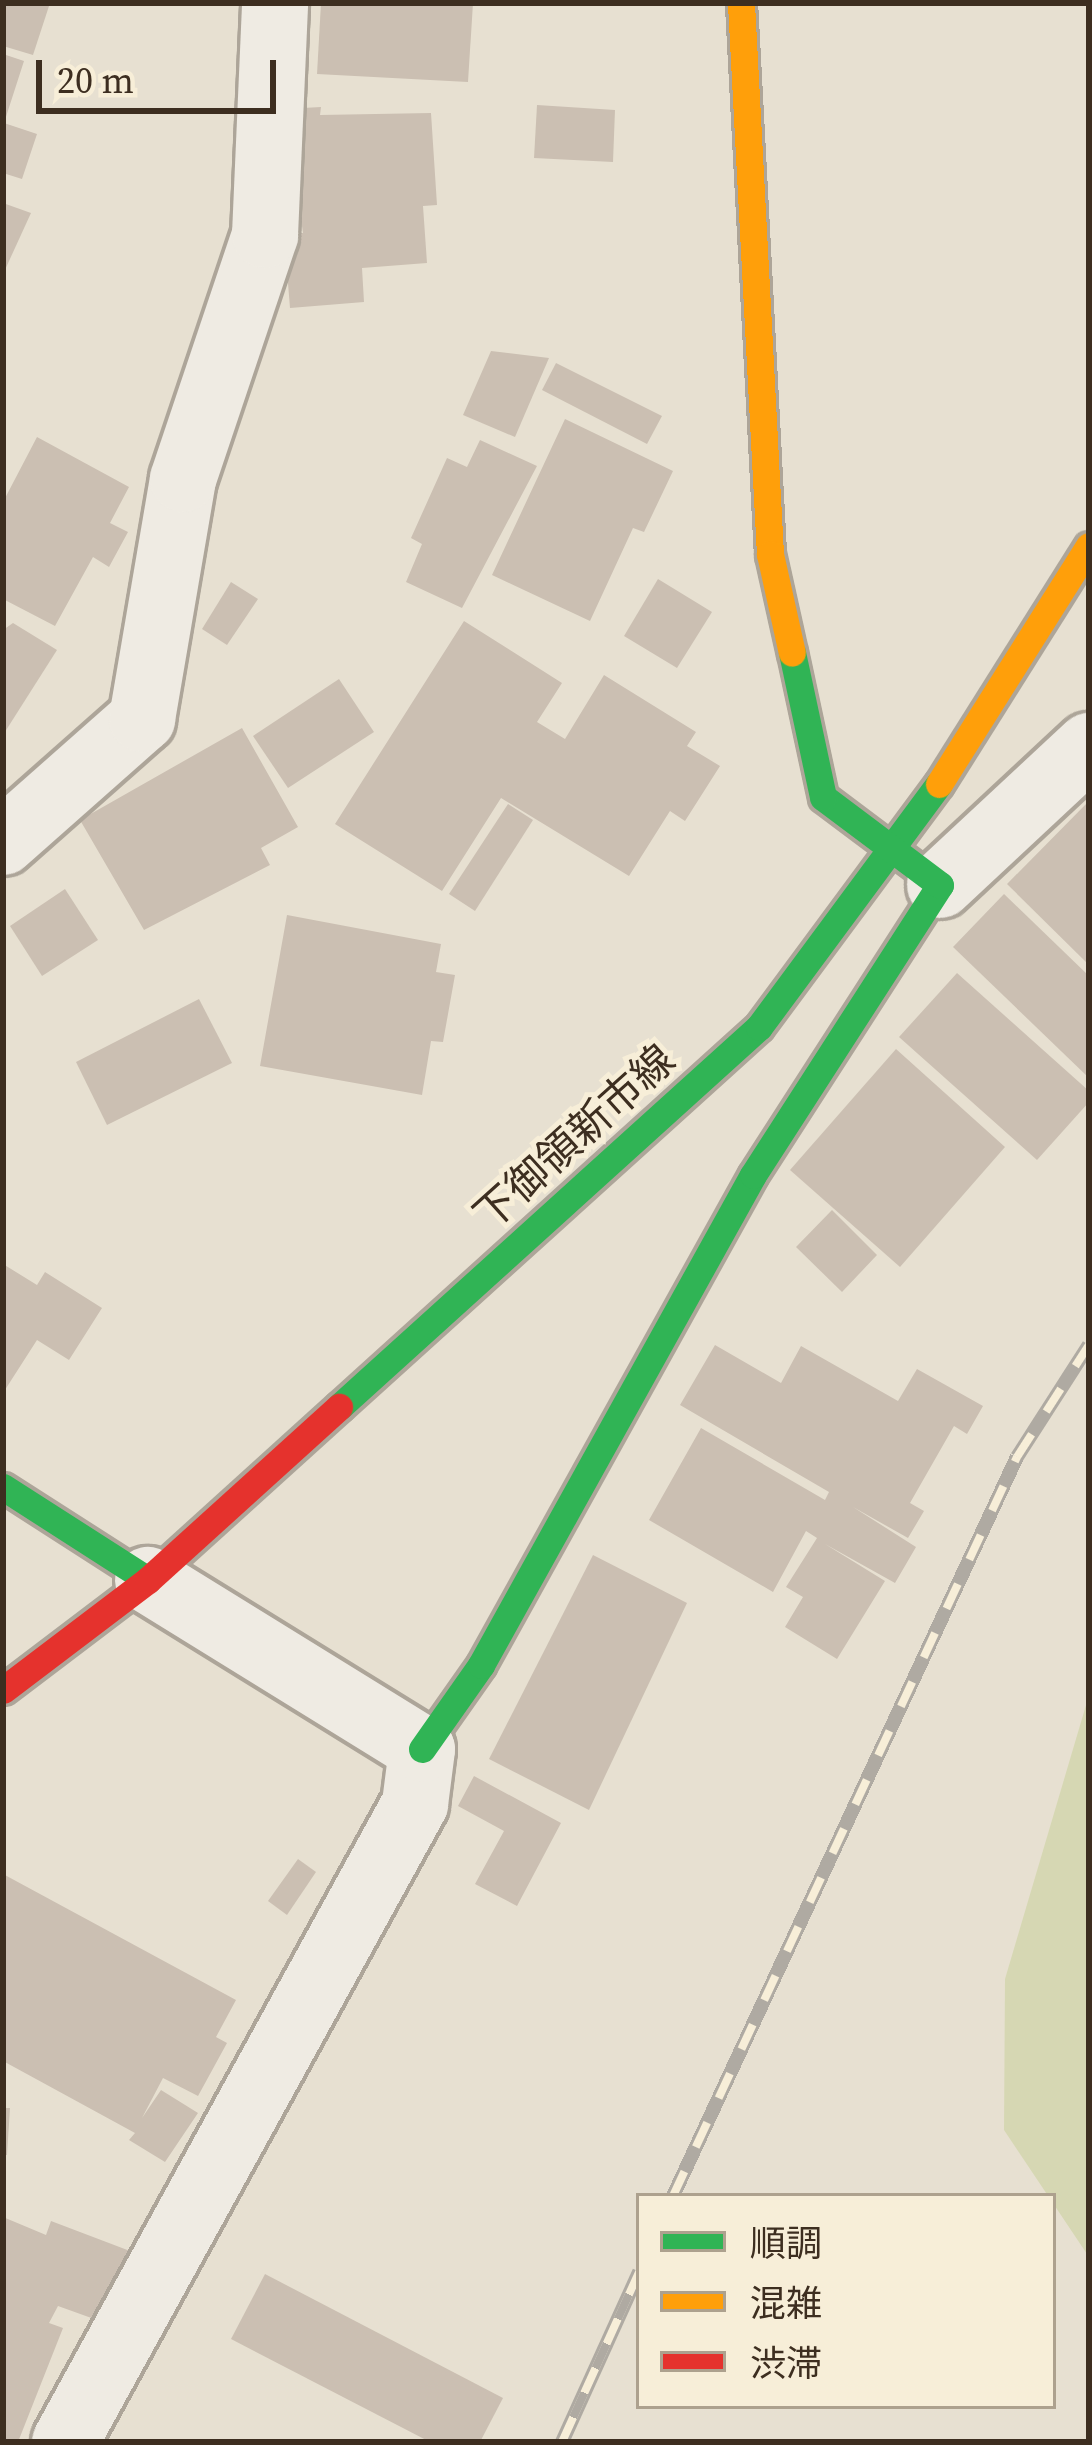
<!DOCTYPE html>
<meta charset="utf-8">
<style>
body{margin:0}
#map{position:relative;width:1092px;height:2445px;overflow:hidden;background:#e7e0d1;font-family:"Source Serif 4","Noto Sans JP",serif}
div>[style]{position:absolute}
.green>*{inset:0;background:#d6d7b3}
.building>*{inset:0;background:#cbbfb2}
.roads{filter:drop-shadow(3px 0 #ada599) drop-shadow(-3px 0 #ada599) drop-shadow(0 3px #ada599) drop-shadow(0 -3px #ada599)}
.street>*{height:66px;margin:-33px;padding:0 33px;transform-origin:33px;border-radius:33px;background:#efebe3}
.fast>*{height:27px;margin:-13.5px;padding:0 13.5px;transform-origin:13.5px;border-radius:13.5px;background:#30b455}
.slow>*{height:27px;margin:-13.5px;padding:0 13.5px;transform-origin:13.5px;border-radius:13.5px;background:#ff9f0a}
.jam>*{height:27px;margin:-13.5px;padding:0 13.5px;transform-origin:13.5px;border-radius:13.5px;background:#e5322d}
.rail>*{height:14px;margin-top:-7px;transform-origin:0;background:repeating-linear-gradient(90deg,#f7eed8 0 27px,#afaaa2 0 54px);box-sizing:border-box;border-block:3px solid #afaaa2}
span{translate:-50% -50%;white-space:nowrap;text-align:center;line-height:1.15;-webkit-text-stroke:10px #f7eed8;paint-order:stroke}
.street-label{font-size:42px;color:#3d2e20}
.frame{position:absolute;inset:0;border:6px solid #3d2e20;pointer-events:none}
.legend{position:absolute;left:636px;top:2193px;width:420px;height:216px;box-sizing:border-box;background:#f7eed8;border:3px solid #ada18e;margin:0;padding:15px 21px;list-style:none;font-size:36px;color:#3d2e20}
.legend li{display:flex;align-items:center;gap:24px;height:60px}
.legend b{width:60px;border:3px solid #ada18e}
.scale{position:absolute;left:36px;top:60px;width:240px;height:54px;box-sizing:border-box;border:6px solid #3d2e20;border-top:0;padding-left:15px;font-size:36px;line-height:42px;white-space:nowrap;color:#3d2e20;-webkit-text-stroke:9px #f7eed8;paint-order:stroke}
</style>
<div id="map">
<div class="green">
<div style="clip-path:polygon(1089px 1695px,1089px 2257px,1004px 2130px,1005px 1979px)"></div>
</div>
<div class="building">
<div style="clip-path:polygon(3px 3px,50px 3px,33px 55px,3px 46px)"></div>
<div style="clip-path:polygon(321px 3px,473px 3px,468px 82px,317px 74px)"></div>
<div style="clip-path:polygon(3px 54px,24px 61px,4px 123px,37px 134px,22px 179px,3px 173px)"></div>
<div style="clip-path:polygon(537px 105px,615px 110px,613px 162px,534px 158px)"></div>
<div style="clip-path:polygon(321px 107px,320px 115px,431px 113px,437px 205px,423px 206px,427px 263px,362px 268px,364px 302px,290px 308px,284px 234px,303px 233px,285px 109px)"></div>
<div style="clip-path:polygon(3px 203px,31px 213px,4px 272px,3px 271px)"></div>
<div style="clip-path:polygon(491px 351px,549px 358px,515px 437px,463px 415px)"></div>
<div style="clip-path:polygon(556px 363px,662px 416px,647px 444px,542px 390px)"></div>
<div style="clip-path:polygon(565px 419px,673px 471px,644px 532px,633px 528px,590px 621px,492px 575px)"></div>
<div style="clip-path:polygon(37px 437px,129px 487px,110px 523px,128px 532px,109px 567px,93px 557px,55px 626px,3px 599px,3px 502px)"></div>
<div style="clip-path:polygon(480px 440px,537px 466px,462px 608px,406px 582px,422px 544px,411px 538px,447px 458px,467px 467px)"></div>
<div style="clip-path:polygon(658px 579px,712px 612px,677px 668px,624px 636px)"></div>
<div style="clip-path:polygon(231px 582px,258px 599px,227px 645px,202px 629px)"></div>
<div style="clip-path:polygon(464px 621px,562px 683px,537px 722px,565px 739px,604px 675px,696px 732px,687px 746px,720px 766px,685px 821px,670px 811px,629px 876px,501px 798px,442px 891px,335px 824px)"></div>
<div style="clip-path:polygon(13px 623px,57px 650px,3px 735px,3px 630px)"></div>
<div style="clip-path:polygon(339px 679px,374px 732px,288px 788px,253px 736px)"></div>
<div style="clip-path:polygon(242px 728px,298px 827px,261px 848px,270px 865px,144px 930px,80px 820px)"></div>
<div style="clip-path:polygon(1089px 801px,1089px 965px,1007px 884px)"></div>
<div style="clip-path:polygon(508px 804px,533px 820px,475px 911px,449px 894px)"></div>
<div style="clip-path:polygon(65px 889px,98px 940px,42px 976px,10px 926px)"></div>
<div style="clip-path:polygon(1004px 894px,1089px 976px,1089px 1078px,953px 947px)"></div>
<div style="clip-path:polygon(287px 915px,441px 944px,436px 972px,455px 975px,443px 1042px,431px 1041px,422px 1095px,260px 1066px)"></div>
<div style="clip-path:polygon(957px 973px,1089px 1091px,1089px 1102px,1037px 1160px,899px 1037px)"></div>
<div style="clip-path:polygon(199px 999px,232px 1063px,107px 1125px,76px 1062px)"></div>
<div style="clip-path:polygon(896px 1049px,1005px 1147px,900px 1267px,790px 1170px)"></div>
<div style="clip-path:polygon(832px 1210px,877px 1255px,842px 1292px,796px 1247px)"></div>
<div style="clip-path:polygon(3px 1264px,37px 1285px,45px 1272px,102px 1308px,69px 1360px,37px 1340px,3px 1393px)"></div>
<div style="clip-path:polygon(715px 1345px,781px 1383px,801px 1346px,898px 1401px,917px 1369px,983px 1406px,967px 1434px,954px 1426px,910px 1503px,924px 1511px,908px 1538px,853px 1507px,916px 1547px,895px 1583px,825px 1544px,885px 1581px,837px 1659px,785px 1627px,803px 1597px,786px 1587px,817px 1538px,806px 1531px,773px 1592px,649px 1520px,701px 1428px,825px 1500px,829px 1492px,680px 1405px)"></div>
<div style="clip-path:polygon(593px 1555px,687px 1603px,589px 1810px,489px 1759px)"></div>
<div style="clip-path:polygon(474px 1776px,561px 1823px,517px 1906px,475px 1884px,504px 1831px,458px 1806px)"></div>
<div style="clip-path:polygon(298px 1859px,316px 1872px,287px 1915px,268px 1901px)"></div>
<div style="clip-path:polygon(3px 1874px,236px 2000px,216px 2037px,227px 2043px,198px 2096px,163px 2078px,142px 2118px,161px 2090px,198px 2113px,165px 2162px,129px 2140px,135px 2133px,3px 2061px)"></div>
<div style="clip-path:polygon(3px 2108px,10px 2108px,7px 2155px,3px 2155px)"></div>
<div style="clip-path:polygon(3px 2217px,46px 2235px,51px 2221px,130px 2251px,97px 2320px,58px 2306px,49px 2323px,63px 2328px,18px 2442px,3px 2442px)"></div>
<div style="clip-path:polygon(265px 2274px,503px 2398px,480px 2442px,430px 2442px,231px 2339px)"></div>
</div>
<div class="roads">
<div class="street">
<div style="left:3px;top:842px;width:186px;rotate:-41.5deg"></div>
<div style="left:142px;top:719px;width:243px;rotate:-80.3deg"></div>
<div style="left:183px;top:479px;width:257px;rotate:-71.4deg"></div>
<div style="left:265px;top:235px;width:232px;rotate:-87.5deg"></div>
<div style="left:940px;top:885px;width:204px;rotate:-43deg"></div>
<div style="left:65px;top:2442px;width:728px;rotate:-61.25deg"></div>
<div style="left:415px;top:1804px;width:55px;rotate:-82.7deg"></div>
<div style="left:422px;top:1749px;width:322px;rotate:-148.3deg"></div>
</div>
<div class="fast">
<div style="left:339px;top:1407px;width:566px;rotate:-42.14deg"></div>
<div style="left:759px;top:1027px;width:302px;rotate:-53.5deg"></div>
<div style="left:3px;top:1487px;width:172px;rotate:32.7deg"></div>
<div style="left:422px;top:1749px;width:103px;rotate:-54.9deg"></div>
<div style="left:481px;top:1665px;width:560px;rotate:-60.97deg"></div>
<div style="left:753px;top:1175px;width:345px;rotate:-57.2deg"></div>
<div style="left:940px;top:885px;width:146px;rotate:-143.1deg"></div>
<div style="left:823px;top:797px;width:147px;rotate:-102.1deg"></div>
</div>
<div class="slow">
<div style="left:741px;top:3px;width:552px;rotate:86.99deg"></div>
<div style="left:770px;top:554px;width:101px;rotate:77.5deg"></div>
<div style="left:939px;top:784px;width:281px;rotate:-57.8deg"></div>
</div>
<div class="jam">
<div style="left:3px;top:1690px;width:182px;rotate:-37.2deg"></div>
<div style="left:148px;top:1580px;width:258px;rotate:-42.2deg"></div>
</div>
</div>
<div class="rail">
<div style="left:673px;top:2196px;width:815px;rotate:-65.04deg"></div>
<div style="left:1017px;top:1457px;width:133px;rotate:-57.3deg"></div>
<div style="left:562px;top:2442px;width:187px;rotate:-65.6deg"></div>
</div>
<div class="street-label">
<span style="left:574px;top:1137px;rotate:-42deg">下御領新市線</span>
</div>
<div class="frame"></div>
<ul class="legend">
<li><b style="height:15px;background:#30b455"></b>順調</li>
<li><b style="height:15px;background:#ff9f0a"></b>混雑</li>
<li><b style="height:15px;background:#e5322d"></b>渋滞</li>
</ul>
<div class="scale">20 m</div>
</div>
